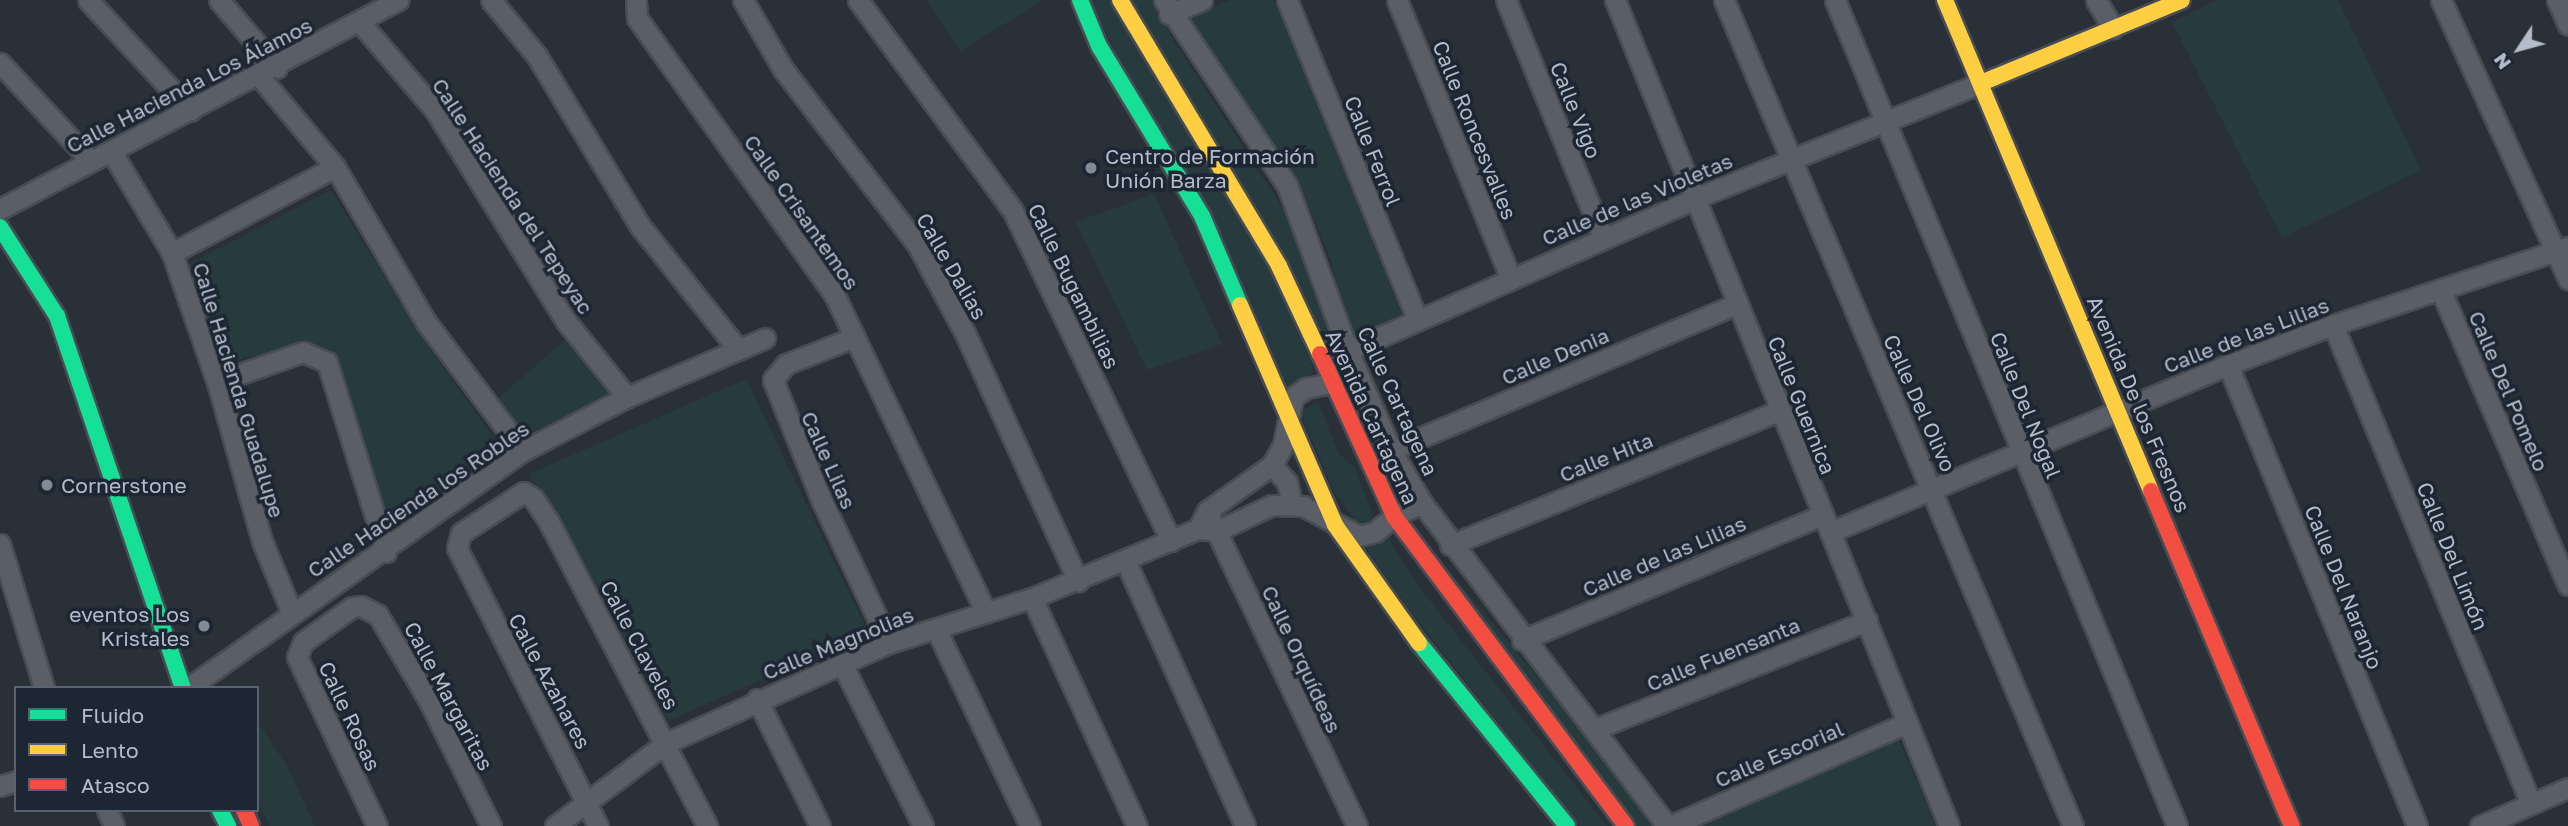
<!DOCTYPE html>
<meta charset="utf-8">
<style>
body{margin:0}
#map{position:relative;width:2568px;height:826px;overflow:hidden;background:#2a3038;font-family:"Golos Text",sans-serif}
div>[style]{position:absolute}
.green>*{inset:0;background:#273a3e}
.roads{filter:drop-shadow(2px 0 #484c53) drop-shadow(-2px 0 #484c53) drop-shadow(0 2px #484c53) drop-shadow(0 -2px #484c53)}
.street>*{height:19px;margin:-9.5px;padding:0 9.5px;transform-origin:9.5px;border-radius:9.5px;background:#5a5e66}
.fast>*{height:16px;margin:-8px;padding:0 8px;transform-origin:8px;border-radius:8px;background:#16e098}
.slow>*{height:16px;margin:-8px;padding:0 8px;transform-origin:8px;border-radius:8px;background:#ffcf43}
.jam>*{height:16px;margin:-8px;padding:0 8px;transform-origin:8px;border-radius:8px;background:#f24e42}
.dots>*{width:19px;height:19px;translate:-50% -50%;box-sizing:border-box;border:4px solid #1d2633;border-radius:50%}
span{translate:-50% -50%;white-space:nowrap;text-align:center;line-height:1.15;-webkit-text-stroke:7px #1d2633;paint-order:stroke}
.street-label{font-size:21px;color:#b4bcc9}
.poi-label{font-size:21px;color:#b4bcc9}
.left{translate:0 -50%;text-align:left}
.right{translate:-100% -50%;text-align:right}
.legend{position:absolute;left:14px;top:686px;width:245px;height:126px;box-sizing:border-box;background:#1d2633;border:2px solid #59626f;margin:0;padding:9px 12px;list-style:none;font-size:21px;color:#b4bcc9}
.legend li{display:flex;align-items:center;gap:14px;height:35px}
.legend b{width:35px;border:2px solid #59626f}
.north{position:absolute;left:2484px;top:14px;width:70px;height:70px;-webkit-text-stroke:5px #1d2633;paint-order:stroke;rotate:234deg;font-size:19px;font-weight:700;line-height:28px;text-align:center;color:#b4bcc9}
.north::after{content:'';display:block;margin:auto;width:24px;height:32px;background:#b4bcc9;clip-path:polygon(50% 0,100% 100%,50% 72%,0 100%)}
</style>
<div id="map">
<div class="green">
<div style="clip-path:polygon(927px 0,1044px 0,960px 51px)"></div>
<div style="clip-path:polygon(1089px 0,1112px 0,1268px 264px,1313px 368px,1311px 382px,1288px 388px)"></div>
<div style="clip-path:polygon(1127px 0,1155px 0,1172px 38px,1295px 227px,1335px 342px,1321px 349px)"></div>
<div style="clip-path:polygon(1230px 0,1274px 0,1403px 317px,1351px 340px,1330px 258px,1299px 183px,1283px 167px,1187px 18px)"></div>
<div style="clip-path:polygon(2217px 0,2338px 0,2421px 170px,2282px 238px,2172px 22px)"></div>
<div style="clip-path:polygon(331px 190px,416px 329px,500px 447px,390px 528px,337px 360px,324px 348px,306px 343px,225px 363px,187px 265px)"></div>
<div style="clip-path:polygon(1154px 194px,1222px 344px,1147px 370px,1076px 222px)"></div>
<div style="clip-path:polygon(565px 340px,610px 395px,524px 440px,496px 400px)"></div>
<div style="clip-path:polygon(746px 379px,868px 632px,668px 721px,582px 558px,529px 474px)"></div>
<div style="clip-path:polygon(1318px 402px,1339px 454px,1354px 467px,1372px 511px,1370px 524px,1359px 527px,1332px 487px,1300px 412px)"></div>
<div style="clip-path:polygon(1386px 534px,1420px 588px,1607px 826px,1580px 826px,1411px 612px,1366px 548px)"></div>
<div style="clip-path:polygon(1429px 547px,1582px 730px,1654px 826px,1627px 826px,1535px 712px)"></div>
<div style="clip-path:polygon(257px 721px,287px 766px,315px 826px,270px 826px,257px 801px)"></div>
<div style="clip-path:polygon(1897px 736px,1936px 826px,1704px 826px)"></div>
</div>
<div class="roads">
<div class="street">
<div style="left:88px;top:0;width:151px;rotate:47.1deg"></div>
<div style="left:219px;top:0;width:89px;rotate:49.5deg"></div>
<div style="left:491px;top:0;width:72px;rotate:50.6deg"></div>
<div style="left:537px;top:56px;width:199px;rotate:58.8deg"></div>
<div style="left:640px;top:226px;width:156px;rotate:51.5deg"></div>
<div style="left:636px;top:0;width:18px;rotate:87deg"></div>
<div style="left:637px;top:18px;width:339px;rotate:54.5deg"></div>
<div style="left:834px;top:294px;width:353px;rotate:64.5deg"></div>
<div style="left:743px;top:0;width:80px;rotate:59.9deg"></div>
<div style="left:783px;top:69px;width:220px;rotate:52.6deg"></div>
<div style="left:917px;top:244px;width:101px;rotate:61.7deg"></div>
<div style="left:965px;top:333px;width:273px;rotate:65.5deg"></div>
<div style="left:858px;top:0;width:262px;rotate:53.7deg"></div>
<div style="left:1013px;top:211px;width:366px;rotate:64.4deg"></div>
<div style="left:1164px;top:0;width:222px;rotate:56.4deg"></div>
<div style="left:1287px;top:185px;width:177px;rotate:69.8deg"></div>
<div style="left:1348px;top:351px;width:108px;rotate:66.5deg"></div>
<div style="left:1391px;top:450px;width:61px;rotate:59.7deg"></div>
<div style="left:1422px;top:503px;width:405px;rotate:52.8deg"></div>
<div style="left:1287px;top:0;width:344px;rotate:67.8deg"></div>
<div style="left:1397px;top:0;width:299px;rotate:67.8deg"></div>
<div style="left:1506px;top:0;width:257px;rotate:67.8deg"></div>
<div style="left:1615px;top:0;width:891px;rotate:67.98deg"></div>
<div style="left:1724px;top:0;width:897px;rotate:67.1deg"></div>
<div style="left:1835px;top:0;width:894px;rotate:67.51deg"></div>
<div style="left:2096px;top:0;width:33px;rotate:59deg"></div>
<div style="left:2441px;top:0;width:307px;rotate:65.5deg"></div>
<div style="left:2557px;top:0;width:27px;rotate:66deg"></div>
<div style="left:1169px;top:14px;width:36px;rotate:-23deg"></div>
<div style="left:359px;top:21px;width:117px;rotate:49.5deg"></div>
<div style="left:435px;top:110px;width:247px;rotate:58.2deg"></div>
<div style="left:565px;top:320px;width:99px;rotate:51.2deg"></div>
<div style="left:0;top:63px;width:134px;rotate:47.1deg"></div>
<div style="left:260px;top:77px;width:117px;rotate:50.2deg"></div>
<div style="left:335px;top:167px;width:180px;rotate:59.6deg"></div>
<div style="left:426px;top:322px;width:161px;rotate:53.1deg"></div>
<div style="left:111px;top:151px;width:119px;rotate:59.1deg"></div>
<div style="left:172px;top:253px;width:137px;rotate:70.8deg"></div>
<div style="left:217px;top:382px;width:165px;rotate:74.2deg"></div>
<div style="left:262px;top:541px;width:76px;rotate:67.5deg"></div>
<div style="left:0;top:209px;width:450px;rotate:-27.7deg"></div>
<div style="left:172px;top:253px;width:184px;rotate:-27.8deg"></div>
<div style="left:2442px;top:293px;width:318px;rotate:66.7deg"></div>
<div style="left:2333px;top:325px;width:518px;rotate:67.54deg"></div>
<div style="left:855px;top:337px;width:74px;rotate:158.6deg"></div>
<div style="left:786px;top:364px;width:21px;rotate:129deg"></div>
<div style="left:773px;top:380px;width:131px;rotate:68deg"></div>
<div style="left:822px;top:501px;width:157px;rotate:64.7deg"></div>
<div style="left:2228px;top:365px;width:498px;rotate:67.7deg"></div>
<div style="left:217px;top:382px;width:91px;rotate:-19.2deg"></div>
<div style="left:303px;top:352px;width:26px;rotate:23deg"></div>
<div style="left:327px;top:362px;width:199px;rotate:72.7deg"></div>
<div style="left:1391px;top:450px;width:376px;rotate:-22.9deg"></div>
<div style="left:1272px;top:465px;width:23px;rotate:49deg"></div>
<div style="left:1287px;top:482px;width:22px;rotate:77deg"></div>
<div style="left:1211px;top:520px;width:339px;rotate:64.5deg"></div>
<div style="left:1198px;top:529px;width:20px;rotate:-63deg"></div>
<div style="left:1207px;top:511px;width:80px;rotate:-35.3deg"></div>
<div style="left:1272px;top:465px;width:23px;rotate:-61deg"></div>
<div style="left:1283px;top:445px;width:49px;rotate:-78.2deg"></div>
<div style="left:1293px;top:397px;width:16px;rotate:-35deg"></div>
<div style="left:1306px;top:388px;width:26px;rotate:-11deg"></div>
<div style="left:1332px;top:383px;width:36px;rotate:-63deg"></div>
<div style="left:1348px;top:351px;width:380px;rotate:-23.7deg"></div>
<div style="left:1696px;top:198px;width:307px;rotate:-22deg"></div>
<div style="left:1830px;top:532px;width:432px;rotate:-22.8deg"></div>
<div style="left:2228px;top:365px;width:112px;rotate:-20.9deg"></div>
<div style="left:2333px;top:325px;width:248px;rotate:-18.4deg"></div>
<div style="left:0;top:544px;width:151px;rotate:73deg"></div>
<div style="left:1450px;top:545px;width:355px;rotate:-22.2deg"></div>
<div style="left:1125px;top:560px;width:292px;rotate:65.7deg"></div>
<div style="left:1032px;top:598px;width:251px;rotate:65.3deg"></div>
<div style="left:936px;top:629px;width:218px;rotate:64.5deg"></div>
<div style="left:1522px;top:640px;width:326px;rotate:-22.6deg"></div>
<div style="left:842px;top:664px;width:181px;rotate:63.4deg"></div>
<div style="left:188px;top:688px;width:410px;rotate:-35.3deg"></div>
<div style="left:523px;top:451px;width:117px;rotate:-27.4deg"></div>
<div style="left:627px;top:397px;width:150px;rotate:-23.1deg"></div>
<div style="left:757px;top:699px;width:142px;rotate:63.6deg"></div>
<div style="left:1595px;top:729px;width:293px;rotate:-21.7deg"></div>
<div style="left:0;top:786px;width:17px;rotate:-17deg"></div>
<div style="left:107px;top:810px;width:17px;rotate:66deg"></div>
<div style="left:377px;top:826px;width:187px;rotate:-115.3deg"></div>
<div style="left:297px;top:657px;width:16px;rotate:-68deg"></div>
<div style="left:303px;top:642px;width:60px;rotate:-35.5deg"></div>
<div style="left:352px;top:607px;width:9px;rotate:-6deg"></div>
<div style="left:361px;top:606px;width:19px;rotate:28deg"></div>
<div style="left:378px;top:615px;width:100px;rotate:59.3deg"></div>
<div style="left:429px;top:701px;width:140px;rotate:63.6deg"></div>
<div style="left:555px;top:826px;width:139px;rotate:-36.8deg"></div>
<div style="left:666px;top:743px;width:244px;rotate:-24.2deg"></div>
<div style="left:889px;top:643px;width:150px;rotate:-17.5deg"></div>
<div style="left:1032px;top:598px;width:180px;rotate:-22.6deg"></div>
<div style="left:1198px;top:529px;width:19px;rotate:6deg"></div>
<div style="left:1217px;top:531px;width:61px;rotate:-25.3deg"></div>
<div style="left:1272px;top:505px;width:31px;rotate:2deg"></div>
<div style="left:1303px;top:506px;width:64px;rotate:28.2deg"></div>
<div style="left:1359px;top:536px;width:16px;rotate:-14deg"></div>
<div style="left:1375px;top:532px;width:25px;rotate:-40deg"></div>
<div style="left:1394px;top:516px;width:31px;rotate:-25deg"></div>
<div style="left:598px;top:826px;width:312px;rotate:-116.9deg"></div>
<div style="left:457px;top:548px;width:16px;rotate:-75deg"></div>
<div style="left:461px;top:533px;width:75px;rotate:-33.1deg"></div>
<div style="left:524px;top:492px;width:12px;rotate:35deg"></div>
<div style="left:534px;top:499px;width:27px;rotate:57deg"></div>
<div style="left:549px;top:522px;width:343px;rotate:62.5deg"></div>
<div style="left:1670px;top:826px;width:258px;rotate:-23.5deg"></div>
<div style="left:2480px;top:826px;width:96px;rotate:-23.4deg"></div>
</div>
<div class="fast">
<div style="left:1080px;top:0;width:50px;rotate:67.6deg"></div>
<div style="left:1099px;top:46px;width:199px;rotate:58.8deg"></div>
<div style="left:1202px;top:216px;width:97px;rotate:66.9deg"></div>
<div style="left:0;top:227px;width:106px;rotate:57.4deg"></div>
<div style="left:57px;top:316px;width:393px;rotate:71.3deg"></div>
<div style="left:1419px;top:643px;width:235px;rotate:51deg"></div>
<div style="left:220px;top:810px;width:18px;rotate:63deg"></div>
</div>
<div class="slow">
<div style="left:1120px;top:0;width:310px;rotate:59.1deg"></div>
<div style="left:1279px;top:266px;width:97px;rotate:65deg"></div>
<div style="left:1945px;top:0;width:532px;rotate:67.24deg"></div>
<div style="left:1981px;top:83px;width:217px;rotate:-22.4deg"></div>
<div style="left:1240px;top:305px;width:240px;rotate:66.6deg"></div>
<div style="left:1335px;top:525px;width:145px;rotate:54.6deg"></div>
</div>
<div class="jam">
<div style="left:1320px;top:354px;width:178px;rotate:65.4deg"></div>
<div style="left:1394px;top:516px;width:387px;rotate:53.2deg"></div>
<div style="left:2151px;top:491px;width:363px;rotate:67.2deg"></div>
<div style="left:244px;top:810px;width:17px;rotate:66deg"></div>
</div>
</div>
<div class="dots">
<div style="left:1091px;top:168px;background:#848b96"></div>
<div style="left:47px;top:485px;background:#848b96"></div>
<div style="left:204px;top:626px;background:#848b96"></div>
</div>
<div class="street-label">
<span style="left:189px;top:85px;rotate:-27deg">Calle Hacienda Los Álamos</span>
<span style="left:1576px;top:110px;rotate:68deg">Calle Vigo</span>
<span style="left:1475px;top:130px;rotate:68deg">Calle Roncesvalles</span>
<span style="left:1373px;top:151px;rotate:68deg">Calle Ferrol</span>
<span style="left:513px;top:196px;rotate:57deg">Calle Hacienda del Tepeyac</span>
<span style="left:1637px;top:199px;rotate:-23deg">Calle de las Violetas</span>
<span style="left:802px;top:212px;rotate:55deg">Calle Crisantemos</span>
<span style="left:952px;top:266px;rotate:60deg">Calle Dalias</span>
<span style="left:1074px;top:286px;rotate:64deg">Calle Bugambilias</span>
<span style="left:2246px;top:335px;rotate:-21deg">Calle de las Lilias</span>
<span style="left:1555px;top:356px;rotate:-23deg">Calle Denia</span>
<span style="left:239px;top:390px;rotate:73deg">Calle Hacienda Guadalupe</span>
<span style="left:2509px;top:391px;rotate:67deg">Calle Del Pomelo</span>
<span style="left:1398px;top:401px;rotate:65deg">Calle Cartagena</span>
<span style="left:1920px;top:403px;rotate:66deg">Calle Del Olivo</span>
<span style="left:2139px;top:404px;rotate:67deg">Avenida De los Fresnos</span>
<span style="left:1802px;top:405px;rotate:68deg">Calle Guernica</span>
<span style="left:2026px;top:405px;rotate:68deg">Calle Del Nogal</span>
<span style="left:1372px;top:417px;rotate:65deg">Avenida Cartagena</span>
<span style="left:1606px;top:457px;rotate:-22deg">Calle Hita</span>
<span style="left:829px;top:460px;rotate:66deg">Calle Lilas</span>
<span style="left:418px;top:499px;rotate:-34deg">Calle Hacienda los Robles</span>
<span style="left:1664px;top:556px;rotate:-23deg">Calle de las Lilias</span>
<span style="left:2453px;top:556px;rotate:68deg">Calle Del Limón</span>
<span style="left:2344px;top:587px;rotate:68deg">Calle Del Naranjo</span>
<span style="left:838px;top:643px;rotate:-22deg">Calle Magnolias</span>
<span style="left:640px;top:645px;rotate:62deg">Calle Claveles</span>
<span style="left:1723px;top:654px;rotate:-22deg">Calle Fuensanta</span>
<span style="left:1302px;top:659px;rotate:65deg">Calle Orquídeas</span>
<span style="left:550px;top:681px;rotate:62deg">Calle Azahares</span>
<span style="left:449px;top:696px;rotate:62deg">Calle Margaritas</span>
<span style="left:350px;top:716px;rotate:65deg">Calle Rosas</span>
<span style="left:1779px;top:754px;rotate:-23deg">Calle Escorial</span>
</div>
<div class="poi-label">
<span class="left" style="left:1105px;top:168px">Centro de Formación<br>Unión Barza</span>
<span class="left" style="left:61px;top:485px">Cornerstone</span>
<span class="right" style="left:190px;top:626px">eventos Los<br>Kristales</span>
</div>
<ul class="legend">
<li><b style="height:9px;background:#16e098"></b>Fluido</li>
<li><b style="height:9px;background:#ffcf43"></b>Lento</li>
<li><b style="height:9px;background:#f24e42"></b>Atasco</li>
</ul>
<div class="north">N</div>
</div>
